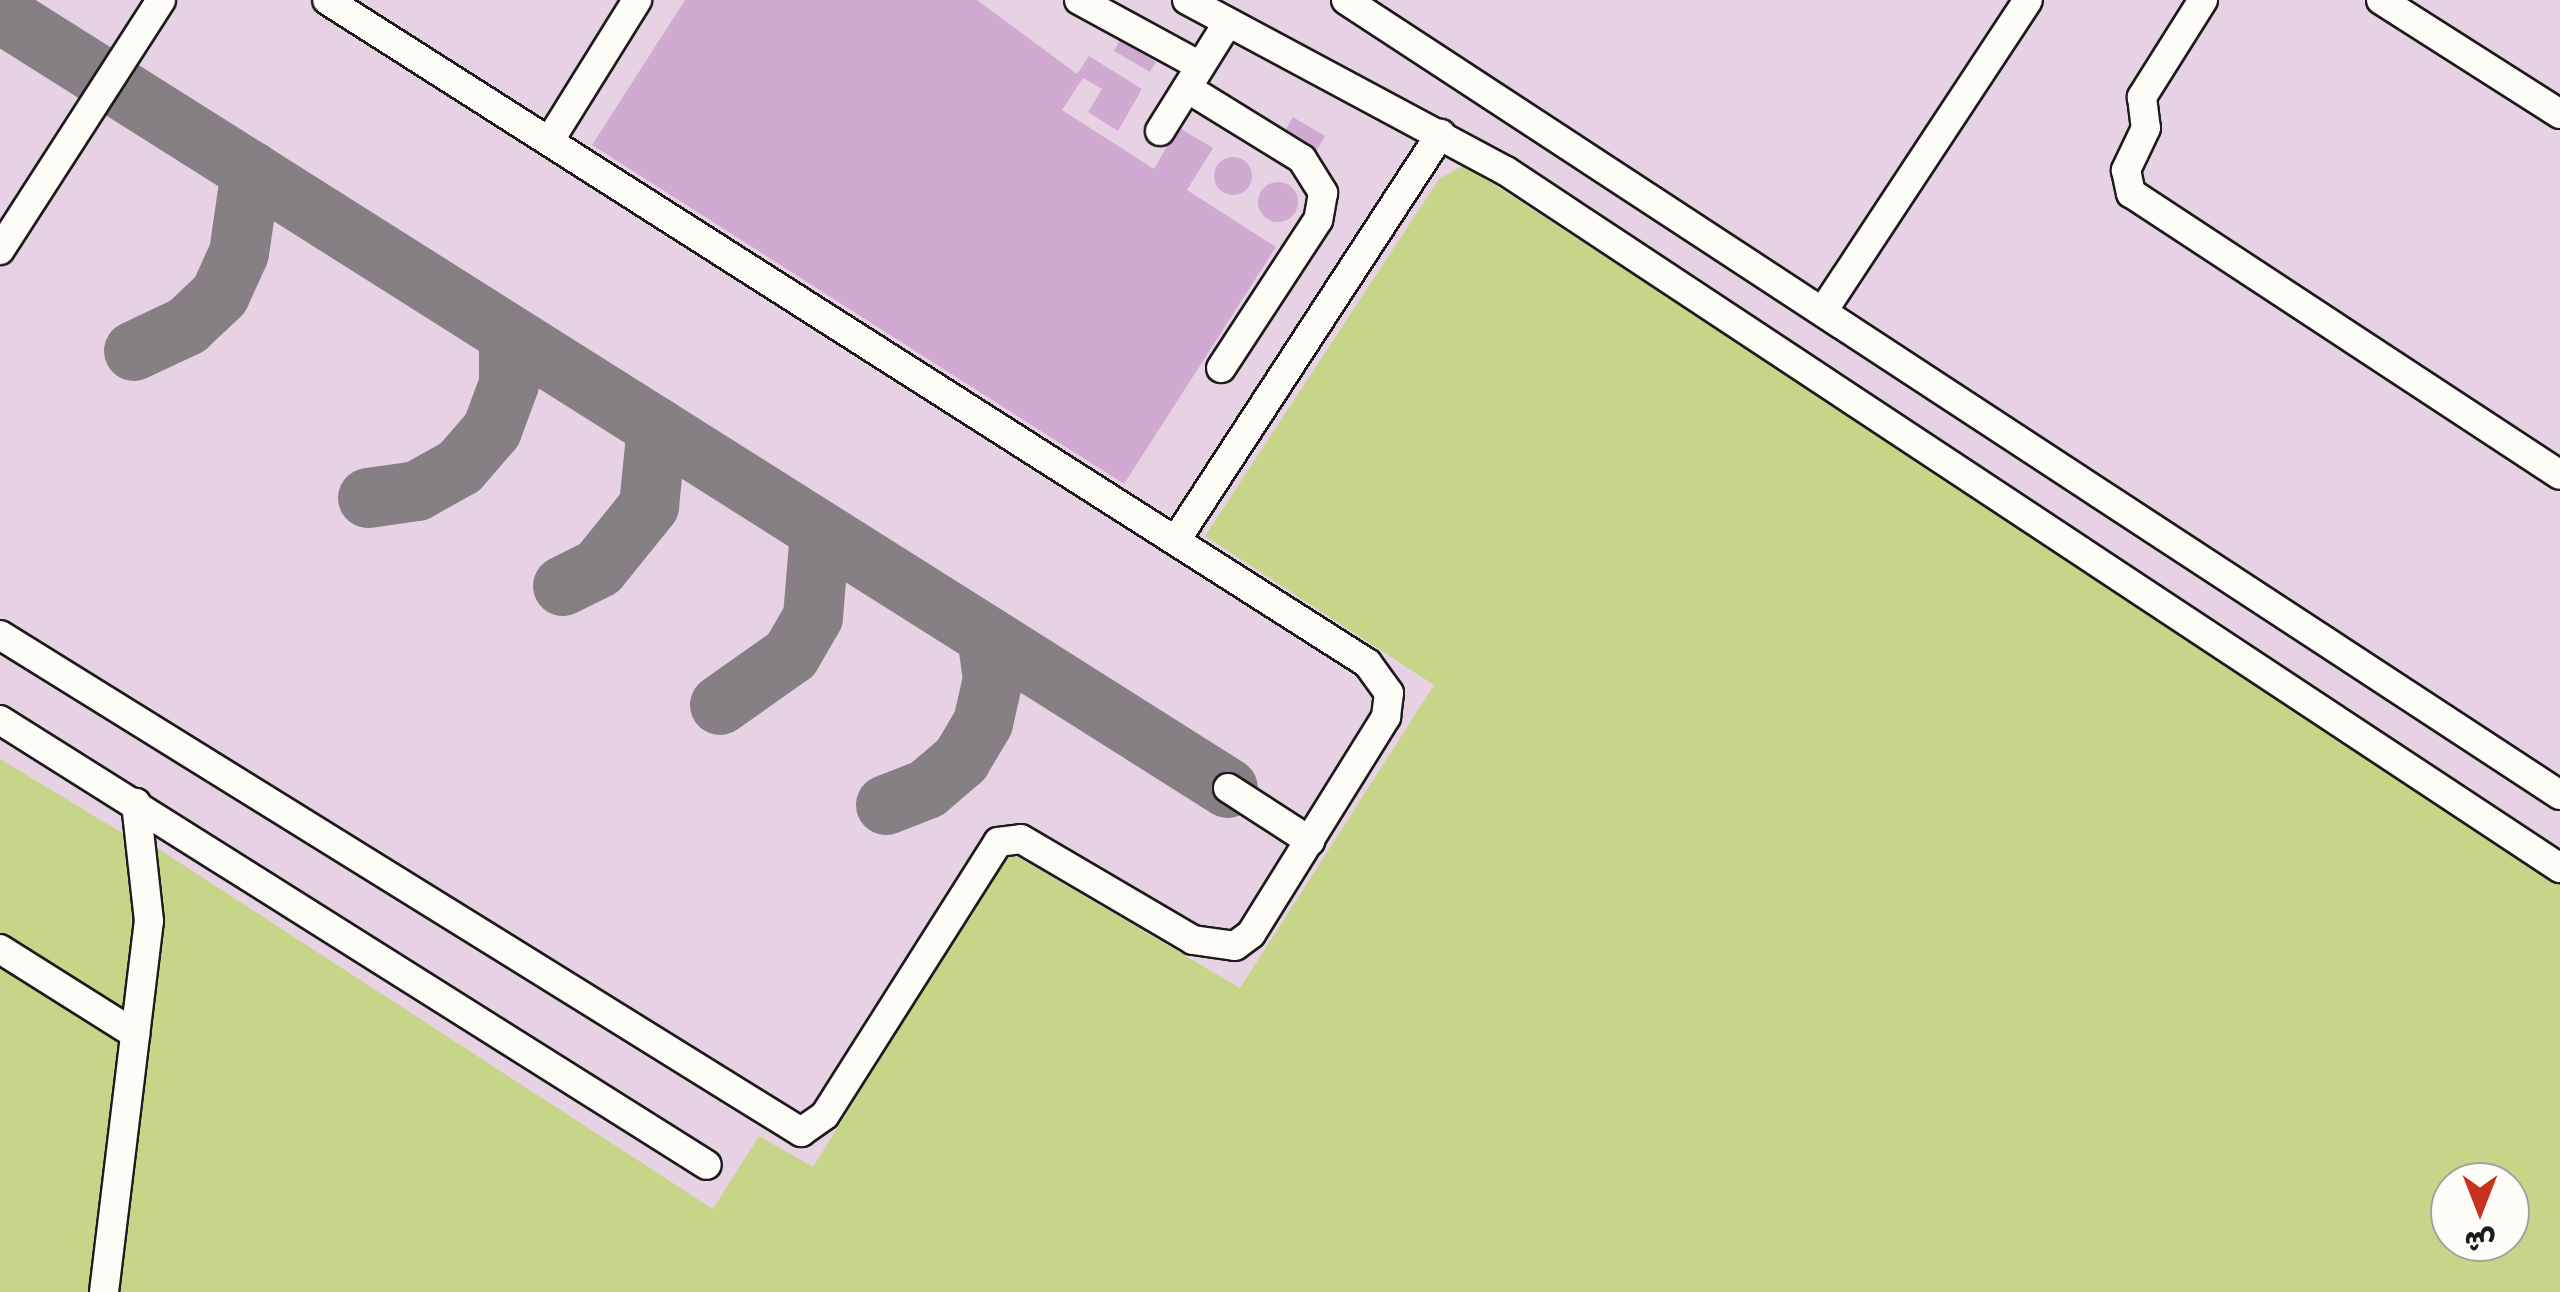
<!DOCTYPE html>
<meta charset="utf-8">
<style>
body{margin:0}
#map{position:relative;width:2560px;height:1292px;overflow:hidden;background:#f0e3ec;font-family:Pangolin,"Playpen Sans Arabic",sans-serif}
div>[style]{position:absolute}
.built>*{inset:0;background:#e7d2e4}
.green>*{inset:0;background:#c7d589}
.taxiway>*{height:60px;margin:-30px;padding:0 30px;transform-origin:30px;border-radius:30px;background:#868084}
.building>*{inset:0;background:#d1aad2}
.round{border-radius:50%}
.roads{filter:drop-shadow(2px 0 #1c1c1c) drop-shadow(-2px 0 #1c1c1c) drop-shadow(0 2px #1c1c1c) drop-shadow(0 -2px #1c1c1c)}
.minor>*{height:28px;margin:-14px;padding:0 14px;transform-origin:14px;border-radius:14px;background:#fdfcf7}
span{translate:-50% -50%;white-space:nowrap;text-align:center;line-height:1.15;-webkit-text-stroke:9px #fdfcf7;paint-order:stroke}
.north{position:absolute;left:2430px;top:1162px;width:100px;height:100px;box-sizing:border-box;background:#fdfcf7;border:2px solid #a3a29f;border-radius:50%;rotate:180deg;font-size:28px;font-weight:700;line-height:40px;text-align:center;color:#1c1c1c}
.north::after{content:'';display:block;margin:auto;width:35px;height:45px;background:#c8321e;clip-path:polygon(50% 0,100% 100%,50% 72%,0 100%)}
</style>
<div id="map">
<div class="built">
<div style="clip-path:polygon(evenodd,0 0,2560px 0,2560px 1292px,0 1292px,0 0,2450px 1182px,2510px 1182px,2510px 1242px,2450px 1242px,2450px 1182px)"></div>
</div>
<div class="green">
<div style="clip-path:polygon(evenodd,1464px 165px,2560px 878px,2560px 1292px,116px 1292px,161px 905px,154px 846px,713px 1209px,759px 1136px,813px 1167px,1009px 852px,1240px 988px,1434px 685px,1205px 536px,1439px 179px,1464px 165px,2450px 1182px,2510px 1182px,2510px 1242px,2450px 1242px,2450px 1182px)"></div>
<div style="clip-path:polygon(0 759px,129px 837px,141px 899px,124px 1016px,0 937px)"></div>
<div style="clip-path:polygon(0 959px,121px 1035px,92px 1292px,0 1292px)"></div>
</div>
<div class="taxiway">
<div style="left:0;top:13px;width:1452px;rotate:32.26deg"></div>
<div style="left:134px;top:351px;width:59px;rotate:-25.3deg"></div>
<div style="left:187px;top:326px;width:45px;rotate:-43.2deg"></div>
<div style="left:220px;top:295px;width:46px;rotate:-65.7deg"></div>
<div style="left:239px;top:253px;width:83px;rotate:-81.7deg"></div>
<div style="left:368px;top:498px;width:49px;rotate:-8.1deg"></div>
<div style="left:417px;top:491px;width:49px;rotate:-29.2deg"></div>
<div style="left:460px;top:467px;width:49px;rotate:-49.1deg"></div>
<div style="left:492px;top:430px;width:49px;rotate:-69.7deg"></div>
<div style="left:509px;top:384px;width:48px;rotate:-90deg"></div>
<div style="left:563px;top:586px;width:40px;rotate:-26.6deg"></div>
<div style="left:599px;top:568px;width:80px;rotate:-51.1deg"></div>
<div style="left:649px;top:506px;width:79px;rotate:-84.2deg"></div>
<div style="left:720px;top:705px;width:87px;rotate:-35.2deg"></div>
<div style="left:791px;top:655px;width:44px;rotate:-59.9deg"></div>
<div style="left:813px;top:617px;width:86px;rotate:-85.3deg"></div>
<div style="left:886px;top:805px;width:44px;rotate:-21.3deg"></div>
<div style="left:927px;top:789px;width:45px;rotate:-40.5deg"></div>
<div style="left:961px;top:760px;width:43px;rotate:-59.3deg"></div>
<div style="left:983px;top:723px;width:45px;rotate:-77.2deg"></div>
<div style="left:993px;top:679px;width:43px;rotate:-97.9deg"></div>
</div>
<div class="building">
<div style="clip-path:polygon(685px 0,977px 0,1077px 74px,1089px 56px,1142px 89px,1118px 131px,1088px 112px,1102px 89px,1083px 78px,1062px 110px,1154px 169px,1178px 127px,1213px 148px,1187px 190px,1276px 247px,1124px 484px,592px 145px)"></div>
<div style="clip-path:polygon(1120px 40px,1156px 62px,1150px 72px,1114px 51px)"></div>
<div style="clip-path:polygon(1293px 117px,1325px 136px,1314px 155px,1282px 136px)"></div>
<div class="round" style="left:1214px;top:157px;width:38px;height:38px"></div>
<div class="round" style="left:1258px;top:182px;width:40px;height:40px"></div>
</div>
<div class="roads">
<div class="minor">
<div style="left:1079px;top:0;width:138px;rotate:28.6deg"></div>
<div style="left:1187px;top:0;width:362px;rotate:28.2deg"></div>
<div style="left:1506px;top:171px;width:1264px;rotate:33.48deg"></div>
<div style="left:1346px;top:0;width:1451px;rotate:33.22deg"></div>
<div style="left:2203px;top:0;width:115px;rotate:122.2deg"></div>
<div style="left:2142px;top:97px;width:31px;rotate:83deg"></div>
<div style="left:2146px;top:128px;width:47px;rotate:115.5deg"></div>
<div style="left:2126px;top:170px;width:24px;rotate:78deg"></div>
<div style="left:2131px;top:193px;width:513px;rotate:33.32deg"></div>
<div style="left:2381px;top:0;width:212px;rotate:32.5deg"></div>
<div style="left:1187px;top:88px;width:135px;rotate:31.7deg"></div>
<div style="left:1302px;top:159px;width:40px;rotate:58deg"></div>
<div style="left:1323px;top:193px;width:27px;rotate:100deg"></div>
<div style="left:1318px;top:220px;width:177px;rotate:123.2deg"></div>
<div style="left:1160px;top:131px;width:128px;rotate:-58deg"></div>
<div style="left:550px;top:140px;width:165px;rotate:-58.1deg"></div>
<div style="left:0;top:250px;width:297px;rotate:-57.2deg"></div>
<div style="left:1823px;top:311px;width:372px;rotate:-56.6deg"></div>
<div style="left:1176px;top:540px;width:485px;rotate:-56.9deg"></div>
<div style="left:0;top:635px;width:943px;rotate:31.82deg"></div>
<div style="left:801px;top:1132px;width:29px;rotate:-35deg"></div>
<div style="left:825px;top:1115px;width:323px;rotate:-57.6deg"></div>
<div style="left:998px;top:842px;width:23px;rotate:-7deg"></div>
<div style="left:1021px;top:839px;width:199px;rotate:30.4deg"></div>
<div style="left:1193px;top:940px;width:42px;rotate:8.1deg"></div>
<div style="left:1235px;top:946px;width:20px;rotate:-37deg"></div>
<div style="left:1251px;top:934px;width:256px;rotate:-58.1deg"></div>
<div style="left:1386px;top:717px;width:24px;rotate:-83deg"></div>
<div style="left:1389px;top:693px;width:37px;rotate:-126deg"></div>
<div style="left:1367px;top:663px;width:1233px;rotate:-147.48deg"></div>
<div style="left:0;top:720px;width:835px;rotate:32.19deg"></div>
<div style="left:1228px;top:788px;width:98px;rotate:32.9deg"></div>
<div style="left:0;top:949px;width:160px;rotate:32.2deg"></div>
<div style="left:104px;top:1292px;width:374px;rotate:-83.1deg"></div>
<div style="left:149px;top:921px;width:119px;rotate:-96.3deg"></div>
</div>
</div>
<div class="north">ش</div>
</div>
